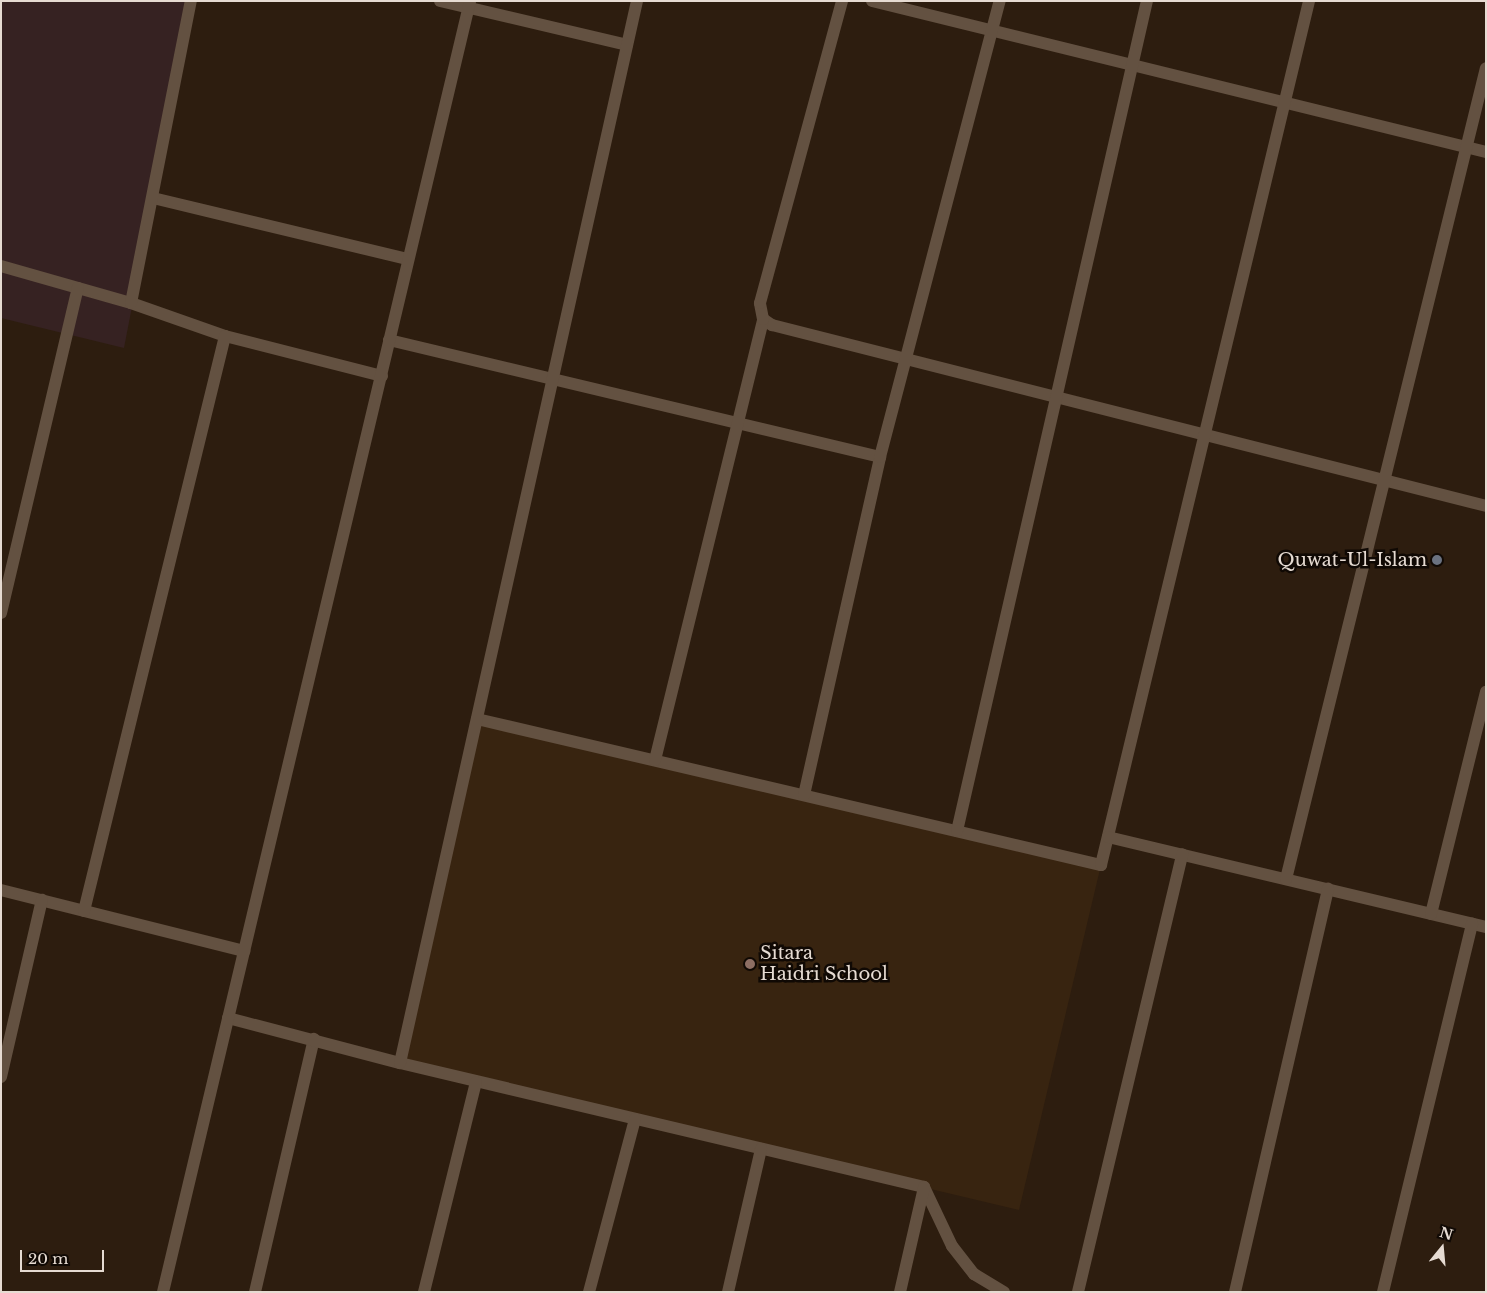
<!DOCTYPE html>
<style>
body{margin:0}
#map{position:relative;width:1487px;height:1293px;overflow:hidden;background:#2d1d0f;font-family:"Libre Baskerville",serif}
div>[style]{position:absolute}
.commercial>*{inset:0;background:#362222}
.built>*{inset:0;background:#382410}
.service>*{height:12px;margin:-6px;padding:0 6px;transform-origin:6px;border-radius:6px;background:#635141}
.minor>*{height:12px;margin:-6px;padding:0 6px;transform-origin:6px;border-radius:6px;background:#635141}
.tertiary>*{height:12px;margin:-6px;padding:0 6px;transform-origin:6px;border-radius:6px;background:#635141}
.dots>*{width:14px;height:14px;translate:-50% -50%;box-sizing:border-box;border:2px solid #100904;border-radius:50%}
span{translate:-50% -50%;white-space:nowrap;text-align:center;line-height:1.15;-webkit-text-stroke:5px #100904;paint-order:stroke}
.poi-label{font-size:18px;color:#e6dbd2}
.right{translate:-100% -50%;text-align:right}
.left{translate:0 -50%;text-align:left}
.frame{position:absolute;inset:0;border:2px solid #e6dbd2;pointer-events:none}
.north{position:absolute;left:1417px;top:1223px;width:50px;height:50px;-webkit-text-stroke:4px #100904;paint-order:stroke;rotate:17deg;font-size:14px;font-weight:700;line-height:20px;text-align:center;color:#e6dbd2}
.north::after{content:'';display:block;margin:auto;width:18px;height:22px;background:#e6dbd2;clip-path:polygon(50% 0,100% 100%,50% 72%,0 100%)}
.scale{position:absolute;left:20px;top:1250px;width:84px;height:22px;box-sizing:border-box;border:2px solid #e6dbd2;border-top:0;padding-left:6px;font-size:15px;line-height:18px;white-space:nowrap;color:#e6dbd2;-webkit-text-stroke:4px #100904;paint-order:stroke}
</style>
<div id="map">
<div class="commercial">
<div style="clip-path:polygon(1px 1px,191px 1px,124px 348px,1px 318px)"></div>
</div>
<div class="built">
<div style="clip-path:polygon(477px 719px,1101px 865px,1019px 1210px,400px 1063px)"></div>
</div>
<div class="service">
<div style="left:255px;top:1292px;width:260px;rotate:-76.9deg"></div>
</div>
<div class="minor">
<div style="left:440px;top:1px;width:192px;rotate:13.2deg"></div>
<div style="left:872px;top:1px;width:632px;rotate:13.82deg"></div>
<div style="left:153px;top:198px;width:262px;rotate:13.5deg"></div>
<div style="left:1px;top:266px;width:135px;rotate:15.9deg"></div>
<div style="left:131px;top:303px;width:100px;rotate:19.3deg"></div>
<div style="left:225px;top:336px;width:162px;rotate:14.3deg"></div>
<div style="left:131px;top:303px;width:308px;rotate:-78.8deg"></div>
<div style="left:763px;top:319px;width:11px;rotate:34deg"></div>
<div style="left:772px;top:325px;width:737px;rotate:14.22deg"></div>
<div style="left:389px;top:340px;width:505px;rotate:13.4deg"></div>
<div style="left:1px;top:613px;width:334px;rotate:-76.7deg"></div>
<div style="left:477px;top:719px;width:641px;rotate:13.17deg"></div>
<div style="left:1101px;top:865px;width:889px;rotate:-76.46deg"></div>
<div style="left:655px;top:760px;width:454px;rotate:-76.2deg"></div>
<div style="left:763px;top:319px;width:16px;rotate:-101deg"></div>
<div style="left:760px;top:303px;width:313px;rotate:-74.8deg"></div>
<div style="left:804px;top:795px;width:346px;rotate:-77.3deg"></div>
<div style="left:880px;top:457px;width:472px;rotate:-75.3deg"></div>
<div style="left:957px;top:831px;width:851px;rotate:-77.11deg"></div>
<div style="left:1108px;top:837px;width:389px;rotate:13.4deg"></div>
<div style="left:1286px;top:879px;width:835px;rotate:-76.15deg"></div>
<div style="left:1px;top:890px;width:251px;rotate:14.1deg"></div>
<div style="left:84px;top:911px;width:592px;rotate:-76.22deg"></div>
<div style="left:1431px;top:914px;width:229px;rotate:-76.1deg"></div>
<div style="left:228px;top:1018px;width:178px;rotate:14.7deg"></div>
<div style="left:400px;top:1063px;width:538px;rotate:13.31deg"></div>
<div style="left:924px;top:1187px;width:65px;rotate:64.6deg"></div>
<div style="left:952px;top:1246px;width:36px;rotate:52deg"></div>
<div style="left:974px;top:1274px;width:35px;rotate:31deg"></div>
<div style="left:400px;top:1063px;width:1088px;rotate:-77.42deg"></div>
<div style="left:1px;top:1077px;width:182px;rotate:-77deg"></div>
<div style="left:424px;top:1292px;width:216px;rotate:-76.1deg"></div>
<div style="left:589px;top:1292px;width:179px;rotate:-75.1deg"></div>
<div style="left:728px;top:1292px;width:147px;rotate:-77deg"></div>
<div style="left:900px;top:1292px;width:108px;rotate:-77.1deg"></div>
<div style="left:1078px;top:1292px;width:450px;rotate:-76.6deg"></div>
<div style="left:1235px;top:1292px;width:414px;rotate:-77deg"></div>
<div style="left:1383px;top:1292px;width:379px;rotate:-76.4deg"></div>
</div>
<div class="tertiary">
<div style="left:163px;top:1292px;width:1327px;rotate:-76.62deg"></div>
</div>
<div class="dots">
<div style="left:1437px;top:560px;background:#6b7280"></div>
<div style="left:750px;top:964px;background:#8d6e63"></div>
</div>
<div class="poi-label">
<span class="right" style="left:1427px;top:560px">Quwat-Ul-Islam</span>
<span class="left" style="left:760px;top:964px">Sitara<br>Haidri School</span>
</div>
<div class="frame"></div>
<div class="north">N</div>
<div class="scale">20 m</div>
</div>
